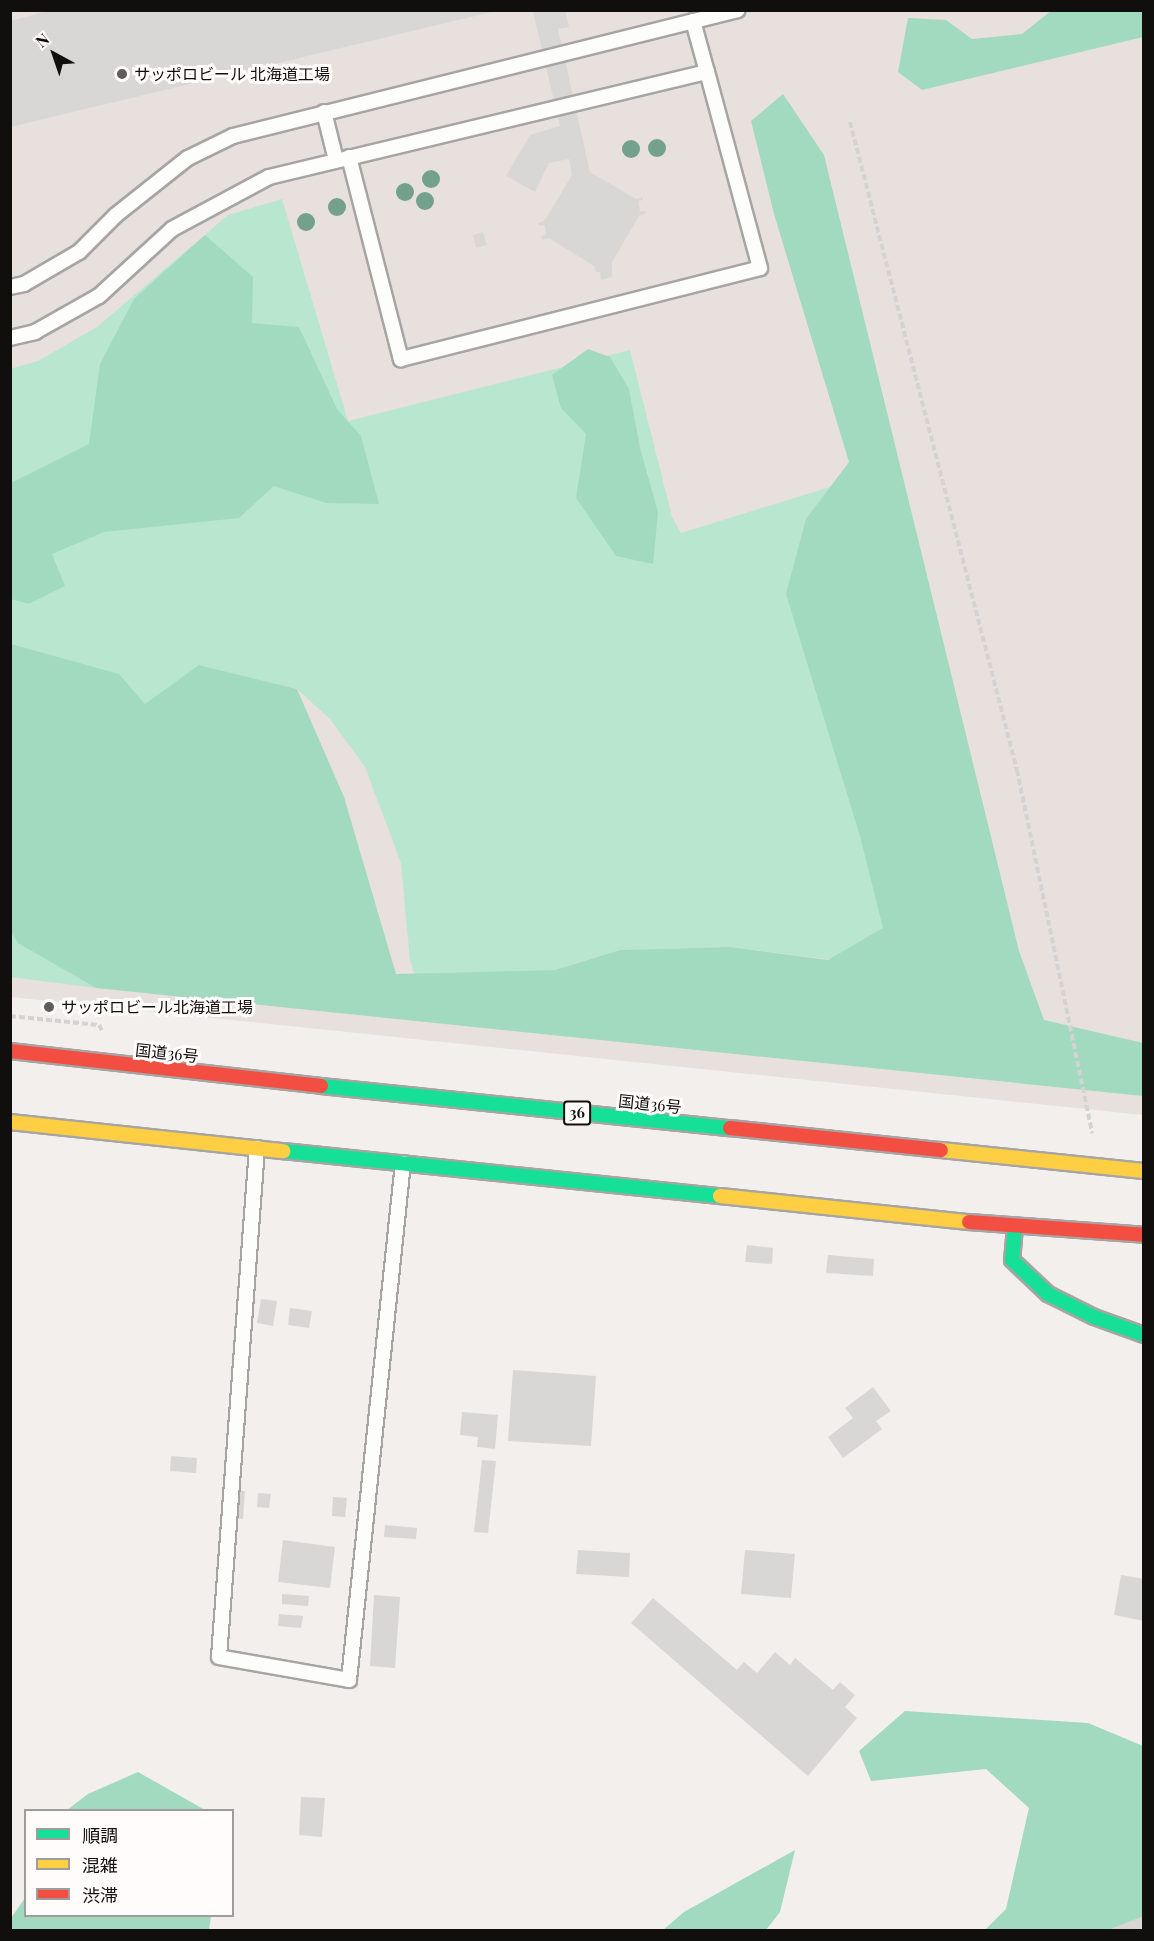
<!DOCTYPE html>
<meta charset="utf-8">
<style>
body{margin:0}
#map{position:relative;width:1154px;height:1941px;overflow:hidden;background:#f2efed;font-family:"Playfair Display","Noto Sans JP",serif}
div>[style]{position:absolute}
.built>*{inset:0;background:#e8e0dc}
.green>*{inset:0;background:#b9e6ce}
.forest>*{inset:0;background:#a2dabf}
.building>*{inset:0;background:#d9d7d5}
.path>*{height:4px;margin-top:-2px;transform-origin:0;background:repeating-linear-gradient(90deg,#d3d3d3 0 6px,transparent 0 9px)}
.roads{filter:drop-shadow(2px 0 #a7a5a4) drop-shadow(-2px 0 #a7a5a4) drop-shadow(0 2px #a7a5a4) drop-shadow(0 -2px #a7a5a4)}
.lane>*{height:14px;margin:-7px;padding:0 7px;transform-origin:7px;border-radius:7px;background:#fdfdfc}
.fast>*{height:14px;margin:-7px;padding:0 7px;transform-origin:7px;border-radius:7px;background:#16e098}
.slow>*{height:14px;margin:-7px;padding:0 7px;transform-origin:7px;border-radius:7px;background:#ffcf43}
.jam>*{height:14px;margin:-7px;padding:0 7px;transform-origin:7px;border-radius:7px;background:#f24e42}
.trees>*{width:18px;height:18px;margin:-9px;border-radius:50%;background:#74a08e}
.dots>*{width:16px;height:16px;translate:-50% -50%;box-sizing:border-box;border:3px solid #fffcfb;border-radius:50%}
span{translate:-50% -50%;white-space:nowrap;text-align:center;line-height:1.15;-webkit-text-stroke:6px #fffcfb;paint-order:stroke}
.shield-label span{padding:2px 4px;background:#fffcfb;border:2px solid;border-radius:4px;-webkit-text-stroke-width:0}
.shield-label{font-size:15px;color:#100f0e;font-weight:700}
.poi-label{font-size:16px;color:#100f0e}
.left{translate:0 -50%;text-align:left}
.street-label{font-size:16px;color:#100f0e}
.frame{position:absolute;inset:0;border:12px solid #100f0e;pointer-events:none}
.legend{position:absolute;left:24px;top:1809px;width:210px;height:108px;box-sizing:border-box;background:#fffcfb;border:2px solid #9f9d9c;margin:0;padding:8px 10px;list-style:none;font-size:18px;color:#100f0e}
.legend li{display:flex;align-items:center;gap:12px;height:30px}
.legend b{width:30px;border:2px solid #9f9d9c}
.north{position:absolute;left:24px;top:24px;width:60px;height:60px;-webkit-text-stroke:4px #fffcfb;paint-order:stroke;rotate:320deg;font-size:16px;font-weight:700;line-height:24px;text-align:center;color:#100f0e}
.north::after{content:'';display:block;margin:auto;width:21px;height:27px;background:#100f0e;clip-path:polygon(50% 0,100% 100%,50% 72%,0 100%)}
</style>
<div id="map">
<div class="built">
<div style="clip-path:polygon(11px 11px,1143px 11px,1143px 1115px,11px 997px)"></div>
</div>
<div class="green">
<div style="clip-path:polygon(282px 199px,348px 421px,630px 350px,672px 517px,681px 533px,859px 478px,890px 942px,849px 962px,730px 947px,620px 950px,555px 970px,416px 979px,410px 961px,401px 863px,365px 767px,330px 719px,297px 689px,199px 665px,145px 705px,11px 757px,10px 369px,38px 361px,97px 327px,228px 215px)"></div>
<div style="clip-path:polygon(10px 930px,19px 943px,96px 988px,11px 977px)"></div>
</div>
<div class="forest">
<div style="clip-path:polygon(1052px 10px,1143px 11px,1143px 37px,922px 90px,898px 72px,908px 18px,946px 20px,972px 39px,1022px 34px)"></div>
<div style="clip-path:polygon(783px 94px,824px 155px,1019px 951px,1044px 1020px,1143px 1043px,1143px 1096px,96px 988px,18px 943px,10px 930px,11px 644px,119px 674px,145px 704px,199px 665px,297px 689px,344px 797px,396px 974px,555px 970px,620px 950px,730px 947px,828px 960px,883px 928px,860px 836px,786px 594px,806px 519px,849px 462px,774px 214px,751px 121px)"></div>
<div style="clip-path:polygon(205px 235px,253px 277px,252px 323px,299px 327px,337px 409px,361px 436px,379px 504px,326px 503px,274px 486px,239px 518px,104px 532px,52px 554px,65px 586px,29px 604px,11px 599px,11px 483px,89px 444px,100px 364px,134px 299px)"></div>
<div style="clip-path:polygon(588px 349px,610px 357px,629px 389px,640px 448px,658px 512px,653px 564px,616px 556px,576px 498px,586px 434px,561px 408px,552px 375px)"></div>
<div style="clip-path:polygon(905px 1711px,1088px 1723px,1143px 1746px,1143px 1930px,985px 1930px,1006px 1909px,1029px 1808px,986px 1769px,871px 1781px,859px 1751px)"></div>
<div style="clip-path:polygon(138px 1772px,205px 1810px,67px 1810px,88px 1794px)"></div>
<div style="clip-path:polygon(795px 1850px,780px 1912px,766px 1930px,663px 1930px,684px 1912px)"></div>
<div style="clip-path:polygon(25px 1898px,26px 1916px,211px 1916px,209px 1930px,11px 1930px,11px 1918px)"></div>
</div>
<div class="building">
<div style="clip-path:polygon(52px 10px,496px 10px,496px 11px,10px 127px,10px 21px)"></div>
<div style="clip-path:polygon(540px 10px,565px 10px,569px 27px,558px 29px,590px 172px,636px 199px,643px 197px,643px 200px,638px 201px,640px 211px,645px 211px,645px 214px,639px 216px,612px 262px,612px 277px,601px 280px,600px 272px,596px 272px,594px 266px,549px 238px,543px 240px,541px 237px,546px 234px,545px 225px,539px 226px,538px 223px,545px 220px,572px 175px,569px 159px,549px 163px,535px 192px,506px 176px,530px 135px,560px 126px,533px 12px)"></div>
<div style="clip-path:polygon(483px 232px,487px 245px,476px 248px,473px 235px)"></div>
<div style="clip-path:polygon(747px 1245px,773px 1248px,772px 1264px,745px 1262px)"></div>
<div style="clip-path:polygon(828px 1255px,874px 1259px,873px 1276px,826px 1273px)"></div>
<div style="clip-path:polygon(261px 1299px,277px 1301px,273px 1326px,257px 1323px)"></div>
<div style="clip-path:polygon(290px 1308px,312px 1311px,309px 1328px,288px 1325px)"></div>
<div style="clip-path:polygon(513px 1370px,596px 1376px,591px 1446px,508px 1441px)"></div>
<div style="clip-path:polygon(873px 1387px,891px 1411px,876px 1421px,882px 1429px,843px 1458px,828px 1437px,853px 1418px,845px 1408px)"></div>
<div style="clip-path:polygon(462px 1412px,498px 1415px,495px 1449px,477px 1447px,478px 1437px,460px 1435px)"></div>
<div style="clip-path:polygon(171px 1456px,197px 1458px,196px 1473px,170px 1471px)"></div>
<div style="clip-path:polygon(482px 1460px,496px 1461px,488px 1533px,474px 1532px)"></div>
<div style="clip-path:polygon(233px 1491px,245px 1491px,243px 1519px,231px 1518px)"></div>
<div style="clip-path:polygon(258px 1493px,271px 1494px,269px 1508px,257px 1507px)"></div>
<div style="clip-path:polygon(333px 1497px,347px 1498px,345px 1517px,332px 1516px)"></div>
<div style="clip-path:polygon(385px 1525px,417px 1528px,416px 1539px,384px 1537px)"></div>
<div style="clip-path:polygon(283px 1540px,335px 1547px,330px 1588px,278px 1582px)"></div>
<div style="clip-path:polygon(578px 1550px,630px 1553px,629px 1577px,576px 1574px)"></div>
<div style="clip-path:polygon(745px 1550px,795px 1554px,791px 1598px,741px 1594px)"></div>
<div style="clip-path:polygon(1121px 1575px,1144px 1579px,1144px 1621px,1114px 1615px)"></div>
<div style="clip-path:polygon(282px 1594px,309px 1596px,308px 1606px,282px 1604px)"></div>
<div style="clip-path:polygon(374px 1595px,400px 1597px,395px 1668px,370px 1666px)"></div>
<div style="clip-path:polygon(653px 1598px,737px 1670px,744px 1662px,757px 1673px,775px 1652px,790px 1665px,795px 1658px,833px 1690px,840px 1682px,855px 1695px,845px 1707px,857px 1718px,808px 1776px,631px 1623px)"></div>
<div style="clip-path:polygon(279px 1614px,303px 1616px,301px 1628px,278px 1626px)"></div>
<div style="clip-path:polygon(301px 1797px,325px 1798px,322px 1837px,299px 1835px)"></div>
<div style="clip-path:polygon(1144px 1916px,1144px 1930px,1108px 1930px)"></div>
</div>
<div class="path">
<div style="left:850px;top:122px;width:669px;rotate:75.55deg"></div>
<div style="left:1017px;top:770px;width:371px;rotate:78.3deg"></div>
<div style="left:10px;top:1016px;width:89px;rotate:5.8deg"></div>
<div style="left:99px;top:1025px;width:7px;rotate:63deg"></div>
</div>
<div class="roads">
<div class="lane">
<div style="left:324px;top:112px;width:49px;rotate:76deg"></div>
<div style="left:349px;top:157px;width:209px;rotate:75.6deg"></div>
<div style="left:401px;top:359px;width:370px;rotate:-14.2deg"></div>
<div style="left:760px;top:268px;width:203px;rotate:-105.1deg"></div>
<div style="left:10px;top:287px;width:14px;rotate:-12deg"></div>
<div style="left:24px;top:284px;width:64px;rotate:-30.2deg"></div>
<div style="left:79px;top:252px;width:52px;rotate:-45deg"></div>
<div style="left:116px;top:215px;width:92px;rotate:-38.4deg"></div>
<div style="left:188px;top:158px;width:50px;rotate:-26.1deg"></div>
<div style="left:233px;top:136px;width:520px;rotate:-14.01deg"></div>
<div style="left:10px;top:338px;width:26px;rotate:-13deg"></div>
<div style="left:35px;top:332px;width:73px;rotate:-29.4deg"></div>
<div style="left:99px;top:296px;width:99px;rotate:-42.5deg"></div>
<div style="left:172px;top:229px;width:110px;rotate:-28.2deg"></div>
<div style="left:269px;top:177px;width:450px;rotate:-13.5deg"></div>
<div style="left:707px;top:72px;width:53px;rotate:-105.4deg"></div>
<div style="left:257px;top:1148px;width:510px;rotate:94.27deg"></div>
<div style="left:219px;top:1657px;width:132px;rotate:10deg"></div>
<div style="left:349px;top:1680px;width:520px;rotate:-84.04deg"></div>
</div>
<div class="fast">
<div style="left:321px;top:1086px;width:411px;rotate:5.9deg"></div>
<div style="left:283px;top:1151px;width:439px;rotate:5.9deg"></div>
<div style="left:1015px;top:1227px;width:33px;rotate:95deg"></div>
<div style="left:1012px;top:1260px;width:50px;rotate:43.4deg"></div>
<div style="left:1048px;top:1294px;width:51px;rotate:26.6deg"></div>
<div style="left:1094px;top:1317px;width:53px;rotate:19.8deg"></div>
</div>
<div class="slow">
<div style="left:10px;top:1122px;width:275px;rotate:6.1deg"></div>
<div style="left:941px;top:1150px;width:204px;rotate:5.9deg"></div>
<div style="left:720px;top:1196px;width:250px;rotate:6deg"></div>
</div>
<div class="jam">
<div style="left:10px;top:1051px;width:313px;rotate:6.4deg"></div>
<div style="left:730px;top:1128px;width:212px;rotate:6deg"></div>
<div style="left:969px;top:1222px;width:175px;rotate:4.2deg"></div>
</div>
</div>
<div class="trees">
<div style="left:657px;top:148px"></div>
<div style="left:631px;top:149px"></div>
<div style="left:431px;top:179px"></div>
<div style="left:405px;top:192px"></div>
<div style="left:425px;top:201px"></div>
<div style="left:337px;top:207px"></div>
<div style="left:306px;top:222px"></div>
</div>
<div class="dots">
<div style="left:122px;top:74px;background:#5f5d5c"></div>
<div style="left:49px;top:1007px;background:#5f5d5c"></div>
</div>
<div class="shield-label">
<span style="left:577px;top:1113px">36</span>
</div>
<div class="poi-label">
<span class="left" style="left:134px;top:74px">サッポロビール 北海道工場</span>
<span class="left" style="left:61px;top:1007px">サッポロビール北海道工場</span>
</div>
<div class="street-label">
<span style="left:167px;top:1053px;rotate:6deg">国道36号</span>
<span style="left:650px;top:1104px;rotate:6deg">国道36号</span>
</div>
<div class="frame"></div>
<ul class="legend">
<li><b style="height:8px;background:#16e098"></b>順調</li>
<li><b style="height:8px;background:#ffcf43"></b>混雑</li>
<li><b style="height:8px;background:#f24e42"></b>渋滞</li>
</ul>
<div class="north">N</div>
</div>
